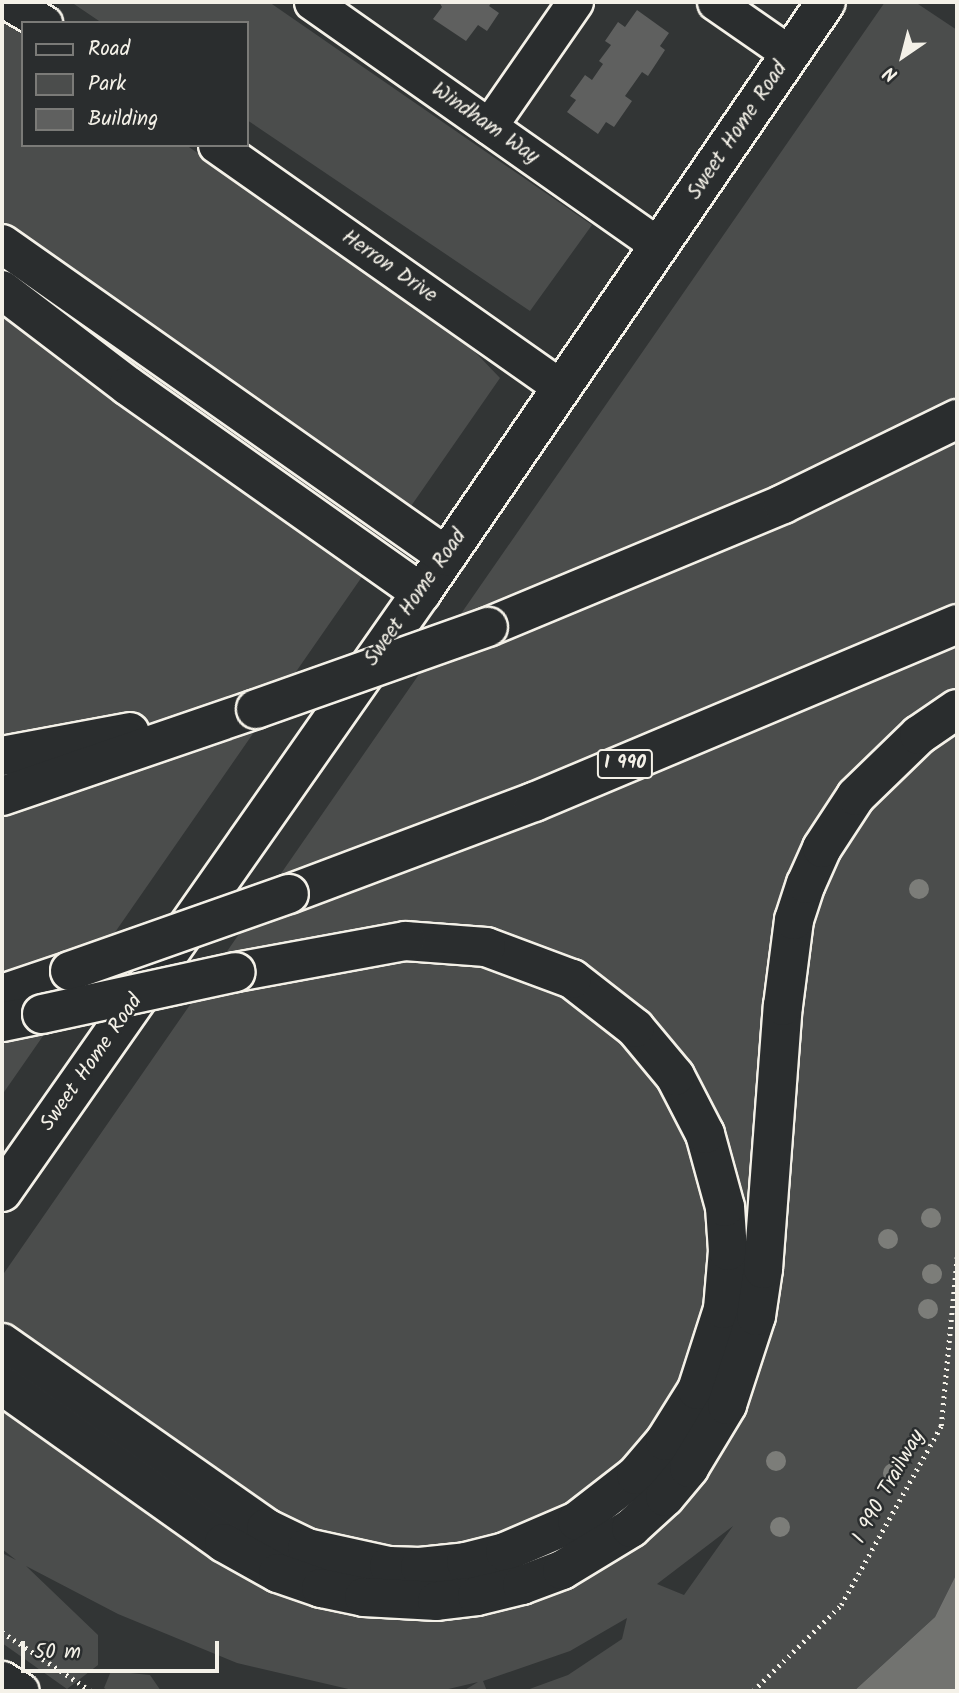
<!DOCTYPE html>
<html>
<head>
<meta charset="utf-8">
<style>
	body { margin:0 }
	#map { position:relative; width:959px; height:1693px; overflow:hidden; background:#323535; font-family:Kalam,sans-serif }
	div>[style] { position:absolute }
	[style*='--x'] { left:calc(var(--x)*1px); top:calc(var(--y)*1px); width:calc(var(--w)*1px); rotate:calc(var(--a)*1deg) }
	.green>* { inset:0; background:#4b4d4c }
	.water>* { inset:0; background:#727370 }
	.building>* { inset:0; background:#5f605f }
	.path>* { height:4.5px; margin-top:-2.25px; transform-origin:0; background:repeating-linear-gradient(90deg,#f4f1e8 0 2px,transparent 0 7px) }
	.roads { filter:drop-shadow(2px 0 #f4f1e8) drop-shadow(-2px 0 #f4f1e8) drop-shadow(0 2px #f4f1e8) drop-shadow(0 -2px #f4f1e8) }
	.minor>* { height:35px; margin:-17.5px; padding:0 17.5px; transform-origin:17.5px; border-radius:17.5px; background:#2a2d2e }
	.major>* { height:38px; margin:-19px; padding:0 19px; transform-origin:19px; border-radius:19px; background:#2a2d2e }
	.highway>* { height:38px; margin:-19px; padding:0 19px; transform-origin:19px; border-radius:19px; background:#2a2d2e }
	.bridges { filter:drop-shadow(2px 0 #f4f1e8) drop-shadow(-2px 0 #f4f1e8) drop-shadow(0 2px #f4f1e8) drop-shadow(0 -2px #f4f1e8) }
	.highway-bridge>* { height:38px; margin:-19px; padding:0 19px; transform-origin:19px; border-radius:19px; background:#2a2d2e }
	.trees>* { width:20px; height:20px; margin:-10px; border-radius:50%; background:#7c7d79 }
	span { translate:-50% -50%; white-space:nowrap; text-align:center; line-height:1.15; -webkit-text-stroke:5px #2a2d2e; paint-order:stroke }
	.shield-label span { padding:2px 5px; background:#2a2d2e; border:2px solid; border-radius:5px; -webkit-text-stroke-width:0 }
	.shield-label { font-size:19px; color:#f4f1e8; font-weight:700 }
	.street-label { font-size:21px; color:#f4f1e8 }
	.frame { position:absolute; inset:0; border:4px solid #f4f1e8; pointer-events:none }
	.legend { position:absolute; left:21px; top:21px; width:228px; height:126px; box-sizing:border-box; background:#2a2d2e; border:2px solid #7b7b78; margin:0; padding:9px 12px; list-style:none; font-size:21px; color:#f4f1e8 }
	.legend li { display:flex; align-items:center; gap:14px; height:35px }
	.legend b { width:35px; border:2px solid #7b7b78 }
	.north { position:absolute; left:868px; top:21px; width:70px; height:70px; -webkit-text-stroke:5px #2a2d2e; paint-order:stroke; rotate:215deg; font-size:19px; font-weight:700; line-height:28px; text-align:center; color:#f4f1e8 }
	.north::after { content:''; display:block; margin:auto; width:24px; height:32px; background:#f4f1e8; clip-path:polygon(50% 0,100% 100%,50% 72%,0 100%) }
	.scale { position:absolute; left:21px; top:1641px; width:198px; height:32px; box-sizing:border-box; border:4px solid #f4f1e8; border-top:0; padding-left:9px; font-size:21px; line-height:24px; white-space:nowrap; color:#f4f1e8; -webkit-text-stroke:5px #2a2d2e; paint-order:stroke }
</style>
</head>
<body>
<div id="map">
	<div class="green">
		<i style="clip-path:polygon(71px 2px,269px 2px,592px 225px,530px 311px,247px 120px,247px 23px,102px 23px)"></i>
		<i style="clip-path:polygon(evenodd,885px 2px,915px 2px,957px 30px,957px 1573px,935px 1617px,854px 1691px,524px 1691px,568px 1675px,622px 1639px,627px 1618px,570px 1651px,483px 1681px,487px 1691px,463px 1691px,478px 1682px,440px 1691px,357px 1691px,237px 1663px,118px 1614px,26px 1566px,98px 1635px,98px 1665px,67px 1689px,2px 1643px,2px 1553px,16px 1560px,2px 1549px,2px 1276px,885px 2px,733px 1526px,684px 1595px,657px 1584px,733px 1526px)"></i>
		<i style="clip-path:polygon(2px 20px,23px 33px,23px 145px,186px 145px,453px 329px,500px 378px,2px 1095px)"></i>
		<i style="clip-path:polygon(111px 1671px,150px 1675px,161px 1691px,109px 1691px,104px 1688px)"></i>
	</div>
	<div class="water">
		<i style="clip-path:polygon(957px 1573px,957px 1691px,854px 1691px,935px 1617px)"></i>
	</div>
	<div class="building">
		<i style="clip-path:polygon(439px 2px,492px 2px,489px 6px,499px 13px,487px 31px,478px 25px,466px 41px,433px 19px,442px 7px)"></i>
		<i style="clip-path:polygon(637px 10px,669px 33px,660px 46px,665px 50px,648px 76px,642px 72px,625px 96px,632px 101px,614px 127px,606px 122px,598px 134px,567px 112px,576px 100px,570px 96px,585px 75px,592px 80px,603px 64px,599px 61px,611px 45px,605px 41px,618px 22px,625px 27px)"></i>
	</div>
	<div class="path">
		<i style="--x:2;--y:1632;--w:107;--a:33.5"></i>
		<i style="--x:753;--y:1691;--w:123;--a:-44.3"></i>
		<i style="--x:841;--y:1605;--w:205;--a:-60.8"></i>
		<i style="--x:941;--y:1426;--w:171;--a:-84.6"></i>
	</div>
	<div class="roads">
		<div class="minor">
			<i style="--x:8;--y:2;--w:42;--a:30.3"></i>
			<i style="--x:312;--y:2;--w:424;--a:35.1"></i>
			<i style="--x:715;--y:2;--w:91;--a:34.7"></i>
			<i style="--x:489;--y:126;--w:151;--a:-55.3"></i>
			<i style="--x:216;--y:145;--w:423;--a:35.1"></i>
			<i style="--x:2;--y:1679;--w:22;--a:32"></i>
		</div>
		<div class="major">
			<i style="--x:2;--y:1192;--w:731;--a:-55.03"></i>
			<i style="--x:421;--y:593;--w:716;--a:-55.58"></i>
		</div>
		<div class="highway">
			<i style="--x:2;--y:244;--w:543;--a:35.1"></i>
			<i style="--x:2;--y:290;--w:158;--a:37.3"></i>
			<i style="--x:128;--y:386;--w:359;--a:35.2"></i>
			<i style="--x:488;--y:627;--w:320;--a:-22.6"></i>
			<i style="--x:783;--y:504;--w:194;--a:-26"></i>
			<i style="--x:2;--y:756;--w:130;--a:-10.6"></i>
			<i style="--x:2;--y:796;--w:268;--a:-18.9"></i>
			<i style="--x:289;--y:894;--w:262;--a:-20.6"></i>
			<i style="--x:534;--y:802;--w:459;--a:-22.8"></i>
			<i style="--x:2;--y:994;--w:72;--a:-18.7"></i>
			<i style="--x:2;--y:1022;--w:41;--a:-11.3"></i>
			<i style="--x:2;--y:1343;--w:322;--a:35"></i>
			<i style="--x:266;--y:1528;--w:46;--a:26"></i>
			<i style="--x:307;--y:1548;--w:84;--a:12.4"></i>
			<i style="--x:389;--y:1566;--w:31;--a:2"></i>
			<i style="--x:420;--y:1567;--w:46;--a:-6.2"></i>
			<i style="--x:466;--y:1562;--w:40;--a:-14.4"></i>
			<i style="--x:505;--y:1552;--w:78;--a:-23.3"></i>
			<i style="--x:577;--y:1521;--w:75;--a:-37.9"></i>
			<i style="--x:636;--y:1475;--w:45;--a:-49.5"></i>
			<i style="--x:665;--y:1441;--w:60;--a:-57.9"></i>
			<i style="--x:697;--y:1390;--w:85;--a:-72.2"></i>
			<i style="--x:723;--y:1309;--w:58;--a:-85.1"></i>
			<i style="--x:728;--y:1251;--w:44;--a:-93.9"></i>
			<i style="--x:725;--y:1207;--w:76;--a:-105.3"></i>
			<i style="--x:705;--y:1134;--w:65;--a:-117.3"></i>
			<i style="--x:675;--y:1076;--w:62;--a:-129.8"></i>
			<i style="--x:635;--y:1028;--w:80;--a:-142.1"></i>
			<i style="--x:572;--y:979;--w:92;--a:-159.6"></i>
			<i style="--x:486;--y:947;--w:81;--a:-175.8"></i>
			<i style="--x:405;--y:941;--w:172;--a:169.6"></i>
			<i style="--x:2;--y:1385;--w:272;--a:35.4"></i>
			<i style="--x:224;--y:1543;--w:62;--a:29.1"></i>
			<i style="--x:278;--y:1573;--w:46;--a:19.2"></i>
			<i style="--x:321;--y:1588;--w:44;--a:11.8"></i>
			<i style="--x:364;--y:1597;--w:73;--a:3.1"></i>
			<i style="--x:437;--y:1601;--w:40;--a:-7.1"></i>
			<i style="--x:477;--y:1596;--w:46;--a:-13.7"></i>
			<i style="--x:522;--y:1585;--w:43;--a:-20.6"></i>
			<i style="--x:562;--y:1570;--w:81;--a:-31.3"></i>
			<i style="--x:631;--y:1528;--w:46;--a:-42.4"></i>
			<i style="--x:665;--y:1497;--w:38;--a:-50"></i>
			<i style="--x:689;--y:1468;--w:74;--a:-58.9"></i>
			<i style="--x:727;--y:1405;--w:94;--a:-72"></i>
			<i style="--x:756;--y:1316;--w:48;--a:-81.5"></i>
			<i style="--x:763;--y:1269;--w:264;--a:-85.7"></i>
			<i style="--x:783;--y:1006;--w:87;--a:-82.7"></i>
			<i style="--x:794;--y:920;--w:38;--a:-72"></i>
			<i style="--x:806;--y:884;--w:39;--a:-66"></i>
			<i style="--x:822;--y:848;--w:62;--a:-56.8"></i>
			<i style="--x:856;--y:796;--w:88;--a:-44.1"></i>
			<i style="--x:919;--y:735;--w:46;--a:-34.4"></i>
		</div>
	</div>
	<div class="bridges">
		<div class="highway-bridge">
			<i style="--x:256;--y:709;--w:246;--a:-19.5"></i>
			<i style="--x:70;--y:971;--w:232;--a:-19.4"></i>
			<i style="--x:42;--y:1014;--w:198;--a:-12.2"></i>
		</div>
	</div>
	<div class="trees">
		<i style="left:919px;top:889px"></i>
		<i style="left:931px;top:1218px"></i>
		<i style="left:888px;top:1239px"></i>
		<i style="left:932px;top:1274px"></i>
		<i style="left:928px;top:1309px"></i>
		<i style="left:776px;top:1461px"></i>
		<i style="left:893px;top:1473px"></i>
		<i style="left:780px;top:1527px"></i>
	</div>
	<div class="shield-label">
		<span style="left:625px;top:764px">I 990</span>
	</div>
	<div class="street-label">
		<span style="left:485px;top:124px;rotate:35deg">Windham Way</span>
		<span style="left:738px;top:131px;rotate:-56deg">Sweet Home Road</span>
		<span style="left:389px;top:267px;rotate:35deg">Herron Drive</span>
		<span style="left:416px;top:598px;rotate:-55deg">Sweet Home Road</span>
		<span style="left:92px;top:1063px;rotate:-55deg">Sweet Home Road</span>
		<span style="left:889px;top:1487px;rotate:-61deg">I 990 Trailway</span>
	</div>
	<div class="frame"></div>
	<ul class="legend">
	<li><b style="height:9px;background:#2a2d2e"></b>Road</li>
	<li><b style="height:19px;background:#4b4d4c"></b>Park</li>
	<li><b style="height:19px;background:#5f605f"></b>Building</li>
	</ul>
	<div class="north">N</div>
	<div class="scale">50 m</div>
</div>
</body>
</html>
